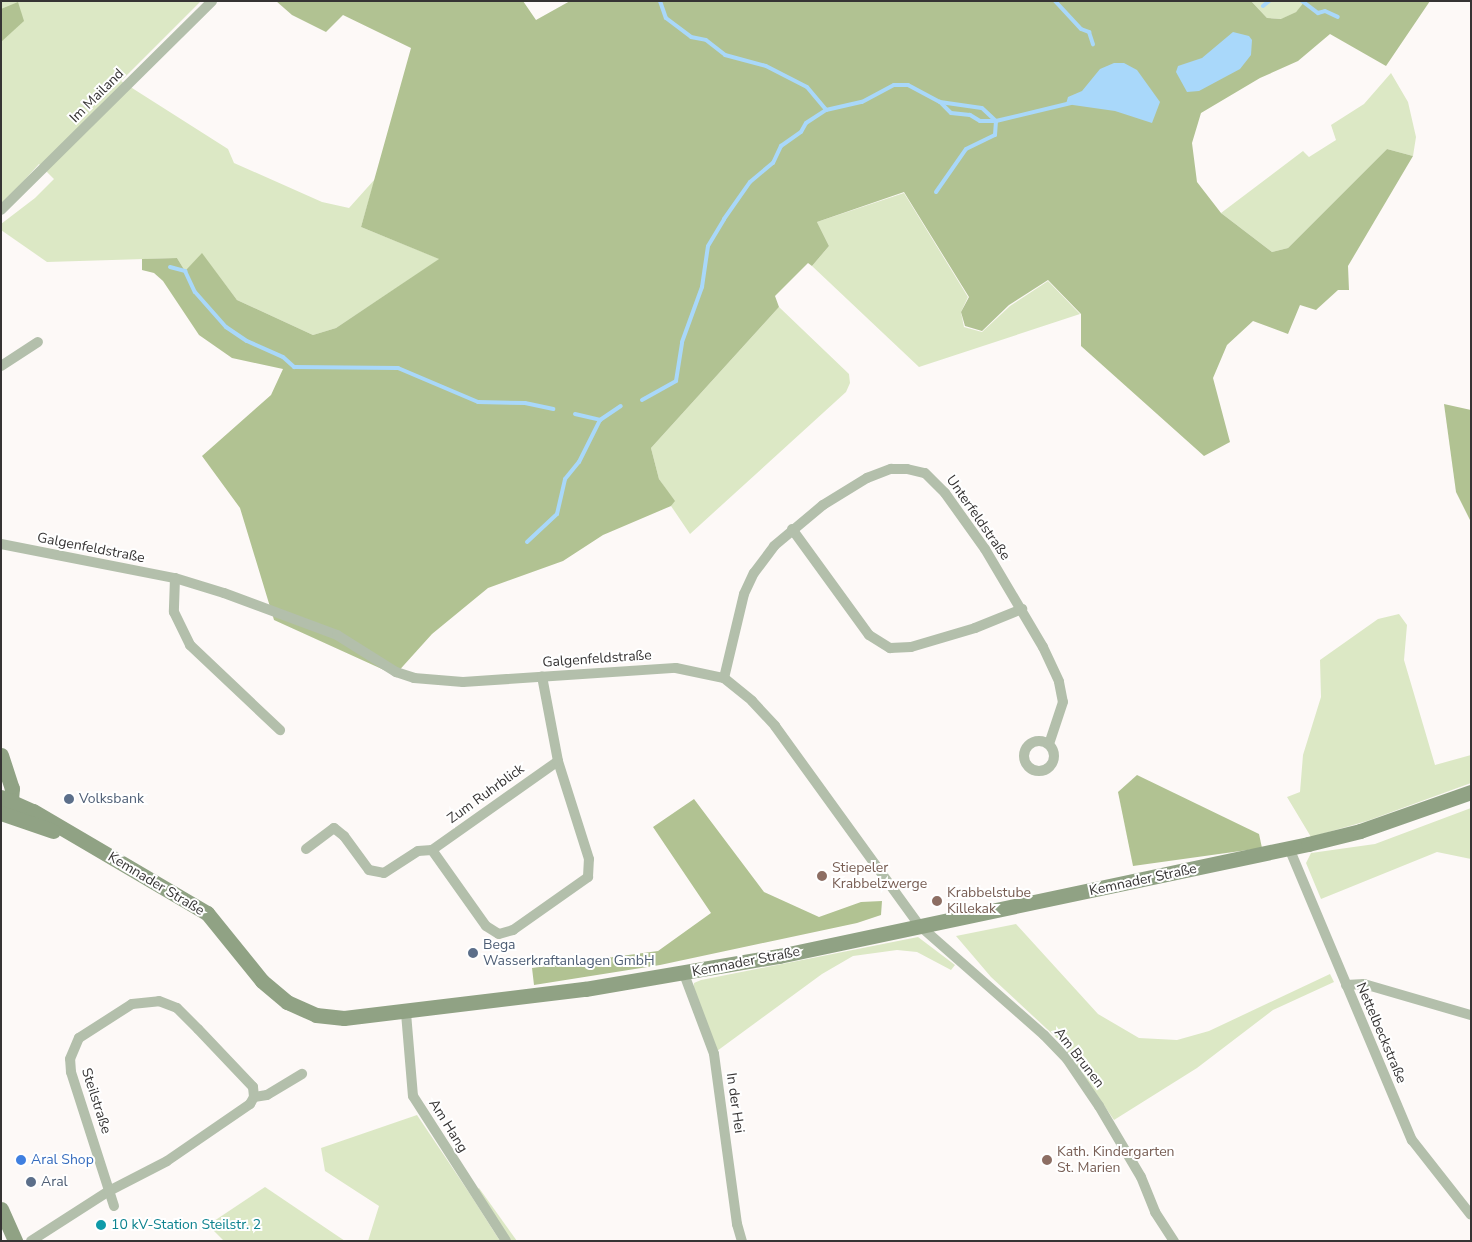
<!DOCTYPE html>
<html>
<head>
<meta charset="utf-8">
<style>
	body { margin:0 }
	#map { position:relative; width:1472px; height:1242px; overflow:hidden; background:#fdf9f7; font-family:"Nunito Sans",sans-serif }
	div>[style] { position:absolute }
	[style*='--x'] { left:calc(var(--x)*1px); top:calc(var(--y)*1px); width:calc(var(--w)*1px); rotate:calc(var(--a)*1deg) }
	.green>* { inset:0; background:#dce8c5 }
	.forest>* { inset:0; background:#b1c292 }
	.water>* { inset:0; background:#a9d8fa }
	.stream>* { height:4px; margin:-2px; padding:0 2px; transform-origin:2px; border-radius:2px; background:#a9d8fa }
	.street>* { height:10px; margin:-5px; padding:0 5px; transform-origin:5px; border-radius:5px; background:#b3bfab }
	.street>.ring { margin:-5px; padding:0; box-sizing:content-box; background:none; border:10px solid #b3bfab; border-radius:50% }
	.secondary>* { height:15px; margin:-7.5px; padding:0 7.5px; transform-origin:7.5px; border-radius:7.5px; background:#90a284 }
	.dots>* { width:14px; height:14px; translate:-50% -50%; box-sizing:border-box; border:2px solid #fff; border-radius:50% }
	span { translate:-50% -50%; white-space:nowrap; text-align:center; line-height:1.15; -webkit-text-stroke:4px #fff; paint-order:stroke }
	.street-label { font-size:14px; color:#363434 }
	.service-label { font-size:14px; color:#4e5e75 }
	.left { translate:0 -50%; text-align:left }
	.education-label { font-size:14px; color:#785e54 }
	.shop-label { font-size:14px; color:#366cbe }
	.culture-label { font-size:14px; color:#0d838f }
	.frame { position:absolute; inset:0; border:2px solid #363434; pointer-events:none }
</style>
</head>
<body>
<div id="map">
	<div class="green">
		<i style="clip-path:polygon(1px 1px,201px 1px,121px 81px,228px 149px,234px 163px,322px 202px,349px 208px,375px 179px,361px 227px,440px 259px,336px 328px,313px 335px,237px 300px,202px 254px,185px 271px,177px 258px,47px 262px,1px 230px,1px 224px,35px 198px,54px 179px,39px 164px,1px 206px)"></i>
		<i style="clip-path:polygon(1251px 1px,1305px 1px,1305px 2px,1296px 12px,1282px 19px,1267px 18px)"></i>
		<i style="clip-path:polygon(1391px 73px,1408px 102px,1416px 137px,1413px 156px,1387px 149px,1288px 248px,1272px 252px,1221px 213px,1303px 151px,1309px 157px,1336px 140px,1331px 125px,1364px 104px)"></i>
		<i style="clip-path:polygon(904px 193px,968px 297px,961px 312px,964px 327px,982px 332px,1010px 306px,1048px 281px,1080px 314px,919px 367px,812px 266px,829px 246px,817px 222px)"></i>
		<i style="clip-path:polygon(779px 307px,849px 374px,850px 383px,846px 392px,690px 534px,671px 506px,674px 501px,659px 479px,651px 448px)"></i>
		<i style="clip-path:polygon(1399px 614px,1407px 625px,1404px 660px,1435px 765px,1471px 755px,1471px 783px,1367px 821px,1311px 837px,1287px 797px,1300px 792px,1303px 755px,1321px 697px,1320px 660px,1378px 619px)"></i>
		<i style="clip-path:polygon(1471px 808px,1471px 859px,1437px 852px,1321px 899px,1306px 863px,1311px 853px,1375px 844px)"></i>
		<i style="clip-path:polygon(1016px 924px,1098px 1014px,1139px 1038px,1177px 1040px,1209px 1031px,1330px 974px,1334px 982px,1273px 1010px,1197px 1068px,1114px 1120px,1061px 1042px,991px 977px,956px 936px)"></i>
		<i style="clip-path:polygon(918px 937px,955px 965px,951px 970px,917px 952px,897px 950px,853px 956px,822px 974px,717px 1051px,693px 990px,694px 983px,701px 980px)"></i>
		<i style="clip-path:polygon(417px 1115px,470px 1194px,500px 1241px,368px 1241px,379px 1206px,325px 1171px,321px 1148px)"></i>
		<i style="clip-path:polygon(265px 1187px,345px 1241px,224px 1241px,208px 1225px)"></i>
		<i style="clip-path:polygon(479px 1188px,517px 1241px,510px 1241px,476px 1191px)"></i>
	</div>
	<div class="forest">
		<i style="clip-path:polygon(276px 1px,523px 1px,536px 20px,570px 1px,1251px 1px,1267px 18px,1281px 19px,1296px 12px,1305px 1px,1430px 1px,1386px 66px,1330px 34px,1298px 61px,1260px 78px,1201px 113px,1192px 143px,1197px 182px,1221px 213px,1272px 252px,1288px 248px,1387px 149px,1413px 156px,1348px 266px,1349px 290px,1338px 290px,1316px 310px,1300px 305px,1288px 334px,1253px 321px,1227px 345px,1213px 378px,1230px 442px,1204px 456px,1081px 346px,1081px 314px,1048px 280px,1009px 305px,982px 331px,965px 326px,961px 312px,969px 297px,904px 192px,817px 222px,829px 246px,812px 266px,808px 263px,775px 296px,779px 307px,651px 448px,659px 479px,675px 501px,671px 506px,603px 535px,563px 561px,488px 588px,432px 634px,395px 675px,274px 620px,240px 508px,202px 456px,271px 395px,283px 369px,232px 358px,199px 335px,163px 281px,154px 273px,142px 270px,142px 259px,177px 258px,185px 271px,202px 253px,237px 300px,313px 335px,336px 328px,439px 259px,361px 227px,411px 48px,343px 15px,326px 32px,292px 15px)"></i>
		<i style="clip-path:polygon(18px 2px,24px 21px,1px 42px,1px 9px)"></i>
		<i style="clip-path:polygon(1444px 404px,1471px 410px,1471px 522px,1456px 492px)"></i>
		<i style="clip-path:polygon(1137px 775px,1259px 834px,1262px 848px,1133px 866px,1118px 792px)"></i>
		<i style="clip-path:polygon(694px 799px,764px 892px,819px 917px,861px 902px,882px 901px,881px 915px,857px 923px,660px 965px,534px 985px,532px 968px,658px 951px,711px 913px,653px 827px)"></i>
	</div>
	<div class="water">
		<i style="clip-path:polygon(1233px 32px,1249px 36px,1252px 40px,1251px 55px,1240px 69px,1199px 91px,1187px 92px,1176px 72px,1178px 66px,1202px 58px)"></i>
		<i style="clip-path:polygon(1114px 63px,1124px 63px,1137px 70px,1160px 102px,1152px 123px,1115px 111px,1066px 104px,1068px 97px,1082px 91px,1100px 69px)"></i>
	</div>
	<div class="stream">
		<i style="--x:660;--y:1;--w:18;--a:71"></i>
		<i style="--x:666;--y:18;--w:31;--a:37"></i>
		<i style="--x:691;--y:37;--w:15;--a:11"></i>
		<i style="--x:706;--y:40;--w:24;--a:38"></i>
		<i style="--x:725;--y:55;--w:42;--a:15"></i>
		<i style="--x:766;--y:66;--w:46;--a:27.1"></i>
		<i style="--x:807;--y:87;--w:30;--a:50"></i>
		<i style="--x:1055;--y:1;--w:38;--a:47"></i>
		<i style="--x:1081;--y:29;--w:9;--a:21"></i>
		<i style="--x:1089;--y:32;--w:13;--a:72"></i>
		<i style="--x:1302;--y:1;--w:20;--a:37"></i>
		<i style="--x:1318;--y:13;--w:7;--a:-16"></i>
		<i style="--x:1325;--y:11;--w:14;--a:25"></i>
		<i style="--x:1263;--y:6;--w:8;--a:-40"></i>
		<i style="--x:936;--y:192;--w:52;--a:-55.1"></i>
		<i style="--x:966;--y:149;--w:32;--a:-26"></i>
		<i style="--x:995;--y:135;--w:14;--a:-86"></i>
		<i style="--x:996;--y:121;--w:16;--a:180"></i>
		<i style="--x:980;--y:121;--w:12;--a:-149"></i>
		<i style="--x:970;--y:115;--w:19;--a:-174"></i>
		<i style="--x:951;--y:113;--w:16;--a:-135"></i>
		<i style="--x:170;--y:267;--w:16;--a:15"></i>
		<i style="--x:185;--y:271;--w:23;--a:65"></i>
		<i style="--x:195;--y:292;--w:47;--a:48.5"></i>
		<i style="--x:226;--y:327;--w:25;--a:34"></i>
		<i style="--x:247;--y:341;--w:39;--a:24"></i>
		<i style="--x:283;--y:357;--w:15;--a:42"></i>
		<i style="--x:294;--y:367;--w:104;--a:0.6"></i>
		<i style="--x:398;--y:368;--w:87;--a:23"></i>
		<i style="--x:478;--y:402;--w:47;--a:1.2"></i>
		<i style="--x:525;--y:403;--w:29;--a:12"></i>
		<i style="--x:642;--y:400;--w:39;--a:-29"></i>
		<i style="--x:676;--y:381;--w:39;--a:-81"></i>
		<i style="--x:682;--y:342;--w:59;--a:-70"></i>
		<i style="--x:702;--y:287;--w:41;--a:-81.7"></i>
		<i style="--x:708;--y:246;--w:31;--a:-59"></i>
		<i style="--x:724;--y:219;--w:45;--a:-54.9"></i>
		<i style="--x:750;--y:182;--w:30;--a:-40"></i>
		<i style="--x:773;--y:163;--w:19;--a:-65"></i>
		<i style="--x:781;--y:146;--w:24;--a:-35"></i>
		<i style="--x:801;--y:132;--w:10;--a:-61"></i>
		<i style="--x:806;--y:123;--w:24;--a:-33"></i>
		<i style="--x:826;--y:110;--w:37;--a:-13"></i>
		<i style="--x:862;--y:102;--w:36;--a:-28"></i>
		<i style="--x:894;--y:85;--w:14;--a:0"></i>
		<i style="--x:908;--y:85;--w:36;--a:28"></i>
		<i style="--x:940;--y:102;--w:42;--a:8.1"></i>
		<i style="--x:982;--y:108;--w:19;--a:43"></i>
		<i style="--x:996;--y:121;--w:77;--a:-13.5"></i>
		<i style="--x:575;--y:414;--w:26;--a:13"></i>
		<i style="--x:600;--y:420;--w:25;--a:-34"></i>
		<i style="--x:527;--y:542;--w:41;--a:-43"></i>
		<i style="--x:557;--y:514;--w:36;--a:-77"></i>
		<i style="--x:565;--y:479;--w:22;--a:-51"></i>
		<i style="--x:579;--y:462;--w:47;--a:-63.4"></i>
	</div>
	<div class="street">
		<i style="--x:1;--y:210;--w:297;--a:-44.7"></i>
		<i style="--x:1;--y:366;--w:44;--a:-33"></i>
		<i style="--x:792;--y:529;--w:131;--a:54"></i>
		<i style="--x:869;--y:635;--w:25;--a:32"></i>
		<i style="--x:890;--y:648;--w:21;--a:-3"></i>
		<i style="--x:911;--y:647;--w:67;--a:-16.5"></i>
		<i style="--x:975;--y:628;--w:51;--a:-22"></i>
		<i style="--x:1;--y:544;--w:177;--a:11.1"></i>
		<i style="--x:175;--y:578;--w:51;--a:17"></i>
		<i style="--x:224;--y:593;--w:121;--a:20.4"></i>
		<i style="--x:337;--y:635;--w:70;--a:32.1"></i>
		<i style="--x:396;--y:672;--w:19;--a:18"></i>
		<i style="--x:414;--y:678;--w:49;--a:4.7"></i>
		<i style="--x:463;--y:682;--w:213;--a:-3.8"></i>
		<i style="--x:676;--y:668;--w:49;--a:11.8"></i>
		<i style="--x:724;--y:678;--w:36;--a:39"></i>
		<i style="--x:752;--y:701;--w:34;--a:47"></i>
		<i style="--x:775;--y:726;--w:247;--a:54.1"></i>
		<i style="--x:920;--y:926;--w:165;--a:41.3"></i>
		<i style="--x:1044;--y:1035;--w:33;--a:46"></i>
		<i style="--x:1067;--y:1059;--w:57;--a:55.8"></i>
		<i style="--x:1099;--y:1106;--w:82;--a:59.4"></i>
		<i style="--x:1141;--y:1177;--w:38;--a:68"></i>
		<i style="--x:1155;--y:1212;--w:35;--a:57"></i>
		<i style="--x:175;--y:578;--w:34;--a:92"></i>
		<i style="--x:174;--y:612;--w:37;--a:64"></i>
		<i style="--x:190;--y:645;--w:124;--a:43.4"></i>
		<i style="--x:724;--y:678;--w:86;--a:-76.6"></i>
		<i style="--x:744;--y:594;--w:23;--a:-65"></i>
		<i style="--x:754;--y:573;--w:34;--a:-53"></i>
		<i style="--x:774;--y:546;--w:64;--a:-39.9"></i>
		<i style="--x:823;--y:505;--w:52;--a:-31.5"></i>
		<i style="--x:867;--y:478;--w:26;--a:-21"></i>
		<i style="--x:891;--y:469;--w:16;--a:0"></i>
		<i style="--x:907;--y:469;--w:18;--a:13"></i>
		<i style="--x:925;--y:473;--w:28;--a:45"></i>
		<i style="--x:945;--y:493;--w:69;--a:54.5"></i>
		<i style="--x:985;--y:549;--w:114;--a:59.4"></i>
		<i style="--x:1043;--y:647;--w:38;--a:65"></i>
		<i style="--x:1059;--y:682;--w:20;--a:79"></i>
		<i style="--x:1063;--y:702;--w:44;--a:108.4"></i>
		<i class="ring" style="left:1024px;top:741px;width:20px;height:20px"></i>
		<i style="--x:1289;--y:848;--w:317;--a:67.2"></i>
		<i style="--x:1412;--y:1140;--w:95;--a:51.8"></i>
		<i style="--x:306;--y:849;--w:35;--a:-37"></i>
		<i style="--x:334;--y:828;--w:13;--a:39"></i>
		<i style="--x:344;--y:836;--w:42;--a:53.7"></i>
		<i style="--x:369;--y:870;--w:15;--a:11"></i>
		<i style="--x:384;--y:873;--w:40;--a:-32.9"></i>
		<i style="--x:418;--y:851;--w:14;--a:-4"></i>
		<i style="--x:432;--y:850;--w:154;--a:-35.2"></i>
		<i style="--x:432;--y:850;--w:93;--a:54.6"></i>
		<i style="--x:486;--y:926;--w:15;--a:32"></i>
		<i style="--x:499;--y:934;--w:15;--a:-16"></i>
		<i style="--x:513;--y:930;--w:92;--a:-35.2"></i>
		<i style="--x:588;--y:877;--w:18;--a:-87"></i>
		<i style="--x:589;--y:859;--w:103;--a:-107.6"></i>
		<i style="--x:558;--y:761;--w:86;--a:-100.7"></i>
		<i style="--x:684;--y:974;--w:85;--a:69.4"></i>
		<i style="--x:714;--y:1054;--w:172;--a:82.3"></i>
		<i style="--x:737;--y:1224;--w:18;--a:74"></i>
		<i style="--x:1346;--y:985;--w:18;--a:-3"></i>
		<i style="--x:1364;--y:984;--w:111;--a:16.2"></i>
		<i style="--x:406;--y:1013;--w:83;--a:85.2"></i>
		<i style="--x:413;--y:1096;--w:172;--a:57.3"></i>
		<i style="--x:114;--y:1206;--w:141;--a:-107.8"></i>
		<i style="--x:71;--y:1072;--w:13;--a:-94"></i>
		<i style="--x:70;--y:1059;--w:23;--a:-67"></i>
		<i style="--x:79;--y:1038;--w:63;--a:-32.7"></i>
		<i style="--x:132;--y:1004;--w:27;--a:-6"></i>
		<i style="--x:159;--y:1001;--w:19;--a:21"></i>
		<i style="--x:177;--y:1008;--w:30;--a:45"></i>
		<i style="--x:198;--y:1029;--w:80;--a:46.5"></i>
		<i style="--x:253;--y:1087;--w:10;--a:84"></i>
		<i style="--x:31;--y:1241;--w:93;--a:-32.7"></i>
		<i style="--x:109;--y:1191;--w:65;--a:-27.3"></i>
		<i style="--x:167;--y:1161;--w:101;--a:-34.5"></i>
		<i style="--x:250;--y:1104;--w:8;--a:-60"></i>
		<i style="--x:254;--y:1097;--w:13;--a:-9"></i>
		<i style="--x:267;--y:1095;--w:41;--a:-31"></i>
	</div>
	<div class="secondary">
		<i style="--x:1;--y:755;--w:35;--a:72"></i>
		<i style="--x:12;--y:788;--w:12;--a:95"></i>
		<i style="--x:11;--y:800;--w:9;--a:139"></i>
		<i style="--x:1;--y:797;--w:35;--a:24"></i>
		<i style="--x:33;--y:811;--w:202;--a:30.4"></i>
		<i style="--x:207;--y:913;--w:87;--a:51"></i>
		<i style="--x:262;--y:981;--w:33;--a:40"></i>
		<i style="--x:287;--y:1002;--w:32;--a:24"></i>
		<i style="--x:316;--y:1015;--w:28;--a:6"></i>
		<i style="--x:344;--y:1018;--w:243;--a:-6.9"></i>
		<i style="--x:585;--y:989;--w:197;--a:-9.7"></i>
		<i style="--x:779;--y:956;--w:541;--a:-11.95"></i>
		<i style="--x:1308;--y:844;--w:54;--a:-14"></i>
		<i style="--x:1360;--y:831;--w:118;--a:-19.4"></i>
		<i style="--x:1;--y:813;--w:55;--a:19.1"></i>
		<i style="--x:1;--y:1209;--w:35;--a:66"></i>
	</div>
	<div class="dots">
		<i style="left:69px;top:799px;background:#5c6f8a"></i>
		<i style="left:822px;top:876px;background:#8d6e63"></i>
		<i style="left:937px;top:901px;background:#8d6e63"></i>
		<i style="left:473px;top:953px;background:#5c6f8a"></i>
		<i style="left:21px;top:1160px;background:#3f7fe0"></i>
		<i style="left:1047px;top:1160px;background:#8d6e63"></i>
		<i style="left:31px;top:1182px;background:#5c6f8a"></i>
		<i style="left:101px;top:1225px;background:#0f9aa8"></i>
	</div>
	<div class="street-label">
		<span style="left:97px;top:96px;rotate:-45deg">Im Mailand</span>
		<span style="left:978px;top:518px;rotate:55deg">Unterfeldstraße</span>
		<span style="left:91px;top:548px;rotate:11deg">Galgenfeldstraße</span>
		<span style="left:597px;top:659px;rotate:-4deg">Galgenfeldstraße</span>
		<span style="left:486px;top:794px;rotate:-36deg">Zum Ruhrblick</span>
		<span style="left:1143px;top:880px;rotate:-12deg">Kemnader Straße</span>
		<span style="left:156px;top:884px;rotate:31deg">Kemnader Straße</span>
		<span style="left:746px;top:962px;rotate:-11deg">Kemnader Straße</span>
		<span style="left:1381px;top:1033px;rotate:67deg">Nettelbeckstraße</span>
		<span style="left:1079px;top:1058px;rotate:52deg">Am Brunen</span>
		<span style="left:96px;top:1101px;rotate:72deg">Steilstraße</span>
		<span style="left:735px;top:1103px;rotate:82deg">In der Hei</span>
		<span style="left:448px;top:1126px;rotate:58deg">Am Hang</span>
	</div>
	<div class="service-label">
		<span class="left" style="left:79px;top:799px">Volksbank</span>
		<span class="left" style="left:483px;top:953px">Bega<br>Wasserkraftanlagen GmbH</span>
		<span class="left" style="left:41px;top:1182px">Aral</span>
	</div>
	<div class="education-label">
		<span class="left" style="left:832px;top:876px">Stiepeler<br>Krabbelzwerge</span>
		<span class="left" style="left:947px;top:901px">Krabbelstube<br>Killekak</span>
		<span class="left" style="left:1057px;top:1160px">Kath. Kindergarten<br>St. Marien</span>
	</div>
	<div class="shop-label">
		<span class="left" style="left:31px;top:1160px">Aral Shop</span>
	</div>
	<div class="culture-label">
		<span class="left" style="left:111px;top:1225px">10 kV-Station Steilstr. 2</span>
	</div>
	<div class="frame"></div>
</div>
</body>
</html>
